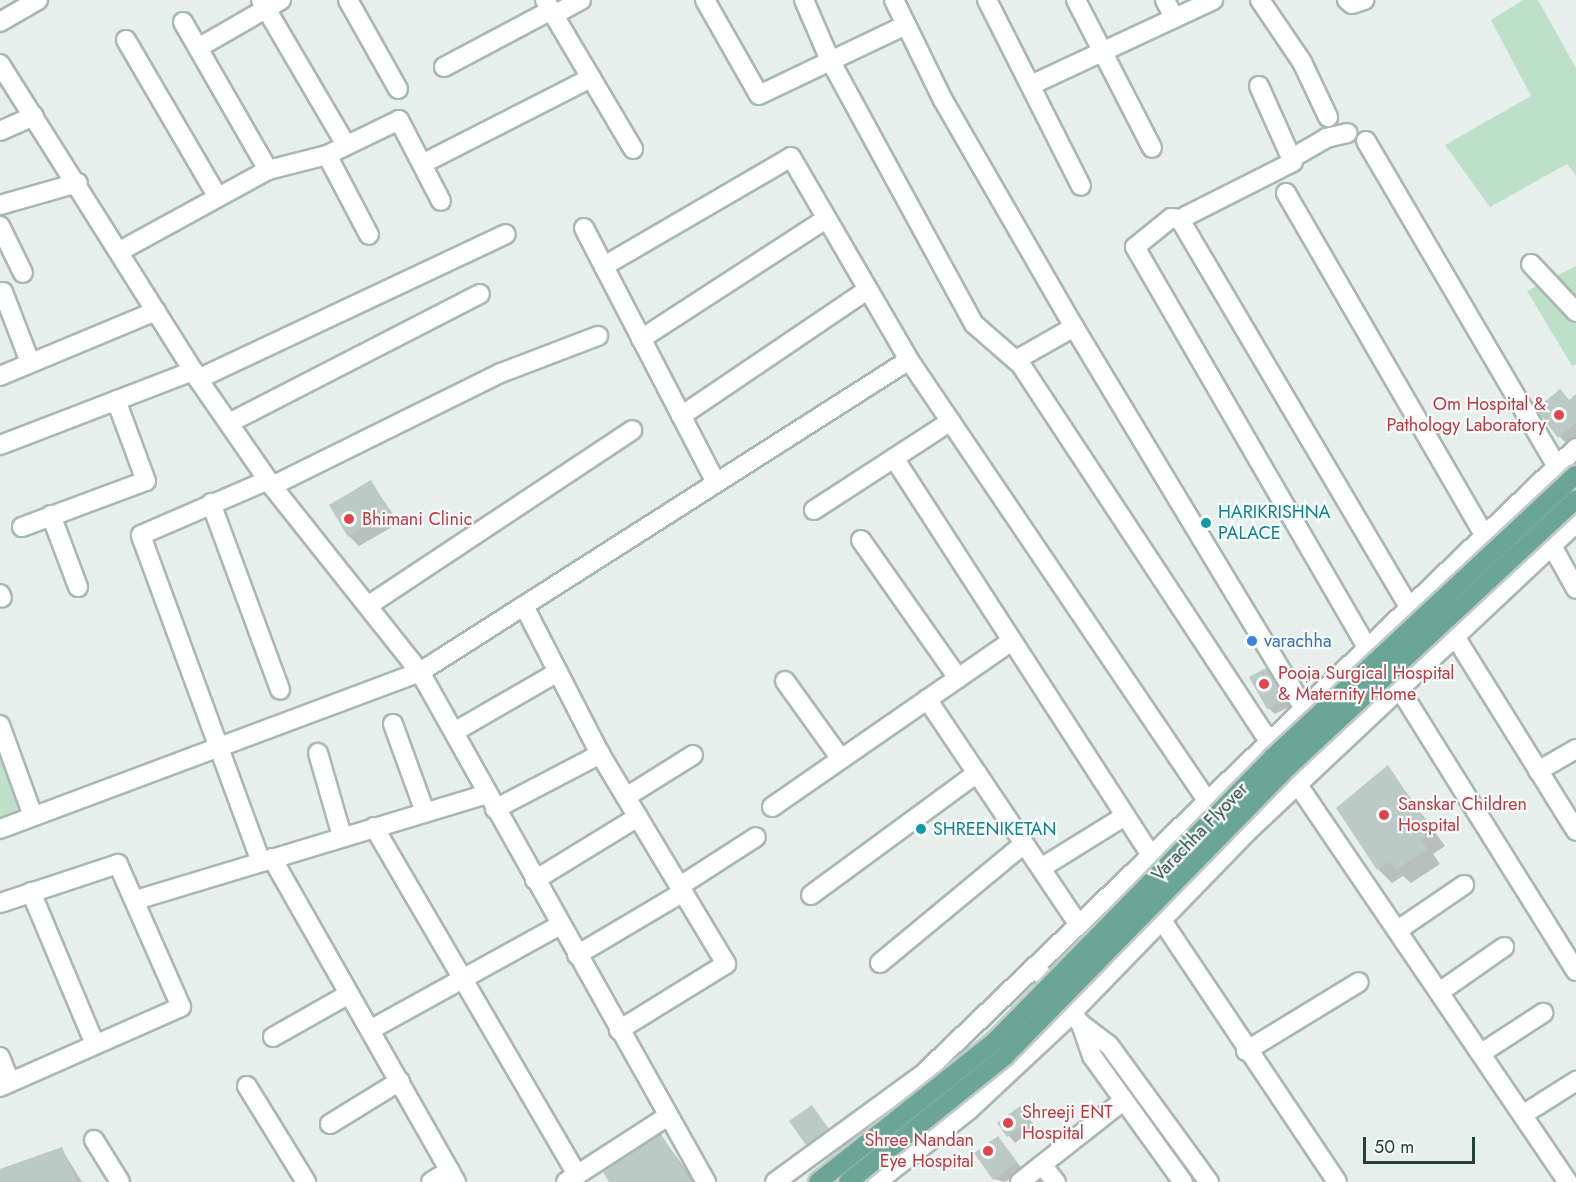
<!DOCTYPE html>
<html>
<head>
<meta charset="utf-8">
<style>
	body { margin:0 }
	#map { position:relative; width:1576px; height:1182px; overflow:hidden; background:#e6efeb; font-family:Jost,sans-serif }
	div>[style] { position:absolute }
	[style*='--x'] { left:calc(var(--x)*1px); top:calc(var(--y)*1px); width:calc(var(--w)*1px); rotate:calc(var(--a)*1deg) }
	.green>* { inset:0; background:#bfe0c8 }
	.shadow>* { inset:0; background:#0003 }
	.building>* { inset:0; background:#bbcac4 }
	.roads { filter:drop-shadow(2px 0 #a8b8b2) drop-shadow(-2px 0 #a8b8b2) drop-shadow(0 2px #a8b8b2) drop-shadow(0 -2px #a8b8b2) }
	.minor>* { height:18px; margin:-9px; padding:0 9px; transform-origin:9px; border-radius:9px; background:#fff }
	.bridges { filter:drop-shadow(2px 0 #c2cac8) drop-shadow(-2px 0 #c2cac8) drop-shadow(0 2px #c2cac8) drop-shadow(0 -2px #c2cac8) }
	.major-bridge>* { height:18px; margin:-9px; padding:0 9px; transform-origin:9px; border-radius:9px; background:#6aa596 }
	.dots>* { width:16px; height:16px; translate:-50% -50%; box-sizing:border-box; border:3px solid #f7fbf9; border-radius:50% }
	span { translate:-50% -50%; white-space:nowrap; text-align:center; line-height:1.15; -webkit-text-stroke:4.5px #f7fbf9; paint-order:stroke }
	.health-label { font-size:18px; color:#be3a42 }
	.right { translate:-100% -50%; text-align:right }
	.left { translate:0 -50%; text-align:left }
	.culture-label { font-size:18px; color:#0d838f }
	.shop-label { font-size:18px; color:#366cbe }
	.street-label { font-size:18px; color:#24423a }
	.scale { position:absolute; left:1363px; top:1137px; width:112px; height:27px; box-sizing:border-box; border:3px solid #24423a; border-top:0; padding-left:8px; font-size:18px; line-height:21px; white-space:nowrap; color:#24423a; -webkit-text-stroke:4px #f7fbf9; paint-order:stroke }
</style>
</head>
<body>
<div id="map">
	<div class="green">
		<i style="clip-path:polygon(1523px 0,1538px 0,1576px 68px,1576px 176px,1567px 164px,1490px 207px,1445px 145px,1531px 96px,1491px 20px)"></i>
		<i style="clip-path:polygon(1576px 266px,1576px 364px,1572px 366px,1527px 291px)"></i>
		<i style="clip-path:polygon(0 753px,22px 812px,0 820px)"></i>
	</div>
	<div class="shadow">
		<i style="clip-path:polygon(1560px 391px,1570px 401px,1576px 396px,1576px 441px,1570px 447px,1560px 437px)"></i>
		<i style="clip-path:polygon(371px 482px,399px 523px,359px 546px,349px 536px)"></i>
		<i style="clip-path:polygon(1266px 669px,1291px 706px,1275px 714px,1268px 708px)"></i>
		<i style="clip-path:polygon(1388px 767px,1445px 846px,1433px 854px,1440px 864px,1411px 883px,1403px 876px,1392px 883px,1378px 869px,1338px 808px)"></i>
		<i style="clip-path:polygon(812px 1107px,834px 1136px,814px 1151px,791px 1122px)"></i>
		<i style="clip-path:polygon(1026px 1115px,1036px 1127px,1015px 1143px,999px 1124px)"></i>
		<i style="clip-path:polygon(661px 1136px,695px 1182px,611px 1182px)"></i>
		<i style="clip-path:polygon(998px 1138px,1023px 1170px,1005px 1182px,994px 1179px)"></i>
		<i style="clip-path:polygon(61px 1148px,82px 1182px,0 1182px,0 1170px)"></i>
	</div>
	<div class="building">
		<i style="clip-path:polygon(1560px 389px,1569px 400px,1576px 394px,1576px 423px,1558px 438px,1536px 409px)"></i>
		<i style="clip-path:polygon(371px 480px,390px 512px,348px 537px,329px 505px)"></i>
		<i style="clip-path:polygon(1266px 668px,1285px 699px,1267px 709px,1249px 677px)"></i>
		<i style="clip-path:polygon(1388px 765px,1432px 832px,1421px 840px,1427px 849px,1396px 870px,1390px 862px,1377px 870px,1336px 808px)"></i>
		<i style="clip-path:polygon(812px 1105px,829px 1129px,806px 1145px,789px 1121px)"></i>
		<i style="clip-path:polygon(1020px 1106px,1030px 1120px,1007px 1137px,997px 1123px)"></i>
		<i style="clip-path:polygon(661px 1134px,691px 1182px,609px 1182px,603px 1172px)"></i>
		<i style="clip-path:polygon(998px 1136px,1017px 1162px,993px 1180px,974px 1153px)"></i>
		<i style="clip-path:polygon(62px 1147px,77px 1182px,0 1182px,0 1169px)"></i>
	</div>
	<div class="roads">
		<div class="minor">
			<i style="--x:261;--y:0;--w:168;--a:59.6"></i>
			<i style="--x:348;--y:0;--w:102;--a:60.7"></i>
			<i style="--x:545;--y:0;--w:173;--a:59.4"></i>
			<i style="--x:705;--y:0;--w:109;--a:60.4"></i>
			<i style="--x:759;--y:95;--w:163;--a:-25.5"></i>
			<i style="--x:804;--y:0;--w:65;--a:66.6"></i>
			<i style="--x:830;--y:60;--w:301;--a:61.4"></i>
			<i style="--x:974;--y:324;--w:62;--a:41.1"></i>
			<i style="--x:1021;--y:365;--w:453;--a:56.6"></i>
			<i style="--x:894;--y:0;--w:111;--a:63.9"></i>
			<i style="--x:943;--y:100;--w:262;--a:60"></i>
			<i style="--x:1074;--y:327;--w:447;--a:58.9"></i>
			<i style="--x:987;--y:0;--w:208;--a:63.2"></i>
			<i style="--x:1076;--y:0;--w:166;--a:62.8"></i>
			<i style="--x:1165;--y:0;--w:20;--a:63"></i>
			<i style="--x:1260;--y:0;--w:75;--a:55.9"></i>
			<i style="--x:1302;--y:62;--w:61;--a:64.7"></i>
			<i style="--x:1347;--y:0;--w:6;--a:39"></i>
			<i style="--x:1352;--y:4;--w:13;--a:-18"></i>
			<i style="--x:554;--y:15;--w:31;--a:-29"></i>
			<i style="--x:0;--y:22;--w:44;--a:-30.1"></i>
			<i style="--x:183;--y:22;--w:171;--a:60.1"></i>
			<i style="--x:126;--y:40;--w:181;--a:59.7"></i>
			<i style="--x:198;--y:48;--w:96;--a:-30"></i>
			<i style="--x:0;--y:64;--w:372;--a:57.8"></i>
			<i style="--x:198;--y:379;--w:130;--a:55.3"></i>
			<i style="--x:272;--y:486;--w:238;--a:51.5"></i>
			<i style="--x:420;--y:672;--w:585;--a:60.72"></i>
			<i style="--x:444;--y:67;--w:121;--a:-28"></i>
			<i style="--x:1031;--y:85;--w:201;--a:-25"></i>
			<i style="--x:1259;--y:86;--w:83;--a:65.9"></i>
			<i style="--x:1293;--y:162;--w:120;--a:153.2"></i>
			<i style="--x:1186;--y:216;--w:8;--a:120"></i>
			<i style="--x:1182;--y:223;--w:447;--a:59.4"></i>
			<i style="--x:0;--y:131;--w:37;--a:-24"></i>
			<i style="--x:1366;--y:141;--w:377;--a:59.6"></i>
			<i style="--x:327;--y:155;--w:90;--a:62.3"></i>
			<i style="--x:1292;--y:158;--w:39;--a:-30"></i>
			<i style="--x:1326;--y:138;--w:22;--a:-13"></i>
			<i style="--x:422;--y:164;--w:190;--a:-27"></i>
			<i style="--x:1286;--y:193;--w:397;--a:59.9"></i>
			<i style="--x:0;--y:205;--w:81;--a:-15.8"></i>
			<i style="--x:1182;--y:219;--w:11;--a:-175"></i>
			<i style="--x:1171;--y:218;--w:46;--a:141.1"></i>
			<i style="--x:1135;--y:247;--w:475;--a:59.9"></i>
			<i style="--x:0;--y:226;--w:52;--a:63.9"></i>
			<i style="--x:584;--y:228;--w:287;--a:62.6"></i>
			<i style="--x:120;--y:251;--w:169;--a:-28.7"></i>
			<i style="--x:268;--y:170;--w:61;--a:-14.3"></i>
			<i style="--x:327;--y:155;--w:80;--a:-25.9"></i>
			<i style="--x:399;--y:120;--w:91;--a:62.6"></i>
			<i style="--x:1531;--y:264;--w:66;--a:46.8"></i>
			<i style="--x:604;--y:266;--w:216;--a:-30.2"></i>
			<i style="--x:791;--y:157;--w:235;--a:59.8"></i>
			<i style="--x:909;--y:360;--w:534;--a:55.92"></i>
			<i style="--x:3;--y:292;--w:75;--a:68.9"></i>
			<i style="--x:641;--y:339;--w:221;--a:-33"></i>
			<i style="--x:1016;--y:360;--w:67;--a:-29.6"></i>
			<i style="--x:0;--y:376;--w:169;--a:-22.6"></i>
			<i style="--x:198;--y:379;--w:340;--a:-25.2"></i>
			<i style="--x:681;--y:416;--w:225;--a:-34.1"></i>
			<i style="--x:229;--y:423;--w:282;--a:-27.2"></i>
			<i style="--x:0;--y:445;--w:207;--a:-21"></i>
			<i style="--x:894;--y:458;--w:474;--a:57.1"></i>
			<i style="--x:272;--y:486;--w:255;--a:-26.3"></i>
			<i style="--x:501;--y:373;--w:104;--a:-20.9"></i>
			<i style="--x:211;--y:503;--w:199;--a:69.7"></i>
			<i style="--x:814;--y:510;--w:163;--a:-33"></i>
			<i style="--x:51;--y:515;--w:77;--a:69.4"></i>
			<i style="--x:22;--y:527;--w:132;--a:-20.4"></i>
			<i style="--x:146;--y:481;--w:86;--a:-110.3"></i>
			<i style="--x:861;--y:540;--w:169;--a:54.9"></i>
			<i style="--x:1552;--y:546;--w:49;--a:60.8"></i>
			<i style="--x:0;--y:594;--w:4;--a:63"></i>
			<i style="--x:369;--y:605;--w:316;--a:-33.6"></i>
			<i style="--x:524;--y:606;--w:166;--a:62.8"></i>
			<i style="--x:600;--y:754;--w:245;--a:59"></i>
			<i style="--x:726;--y:964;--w:126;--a:148.3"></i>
			<i style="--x:1456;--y:638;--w:227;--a:58.1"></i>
			<i style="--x:1394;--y:680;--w:343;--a:58"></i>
			<i style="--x:785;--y:681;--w:96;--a:54.3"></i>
			<i style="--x:927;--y:699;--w:272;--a:56.1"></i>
			<i style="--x:393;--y:724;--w:94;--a:70"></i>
			<i style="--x:0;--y:725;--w:97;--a:70.1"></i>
			<i style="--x:454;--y:732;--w:120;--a:-30"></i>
			<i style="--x:318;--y:753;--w:86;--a:73.9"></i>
			<i style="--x:1538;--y:771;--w:44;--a:-30.1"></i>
			<i style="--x:1298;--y:785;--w:480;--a:55.8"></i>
			<i style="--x:626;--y:797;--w:79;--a:-32.1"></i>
			<i style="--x:772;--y:807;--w:292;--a:-34.7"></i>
			<i style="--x:495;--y:809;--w:119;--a:-27.6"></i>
			<i style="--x:374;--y:827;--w:403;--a:59.7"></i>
			<i style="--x:0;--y:829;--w:448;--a:-20.5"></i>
			<i style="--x:420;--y:672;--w:580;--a:-32.54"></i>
			<i style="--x:272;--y:858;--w:373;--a:60.4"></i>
			<i style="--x:261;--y:862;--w:348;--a:-110.2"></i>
			<i style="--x:141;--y:535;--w:138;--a:-23.4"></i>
			<i style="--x:1041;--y:868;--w:99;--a:-31.8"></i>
			<i style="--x:535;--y:880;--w:121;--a:-31.5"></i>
			<i style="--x:680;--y:886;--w:90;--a:-32.8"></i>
			<i style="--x:31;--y:892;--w:165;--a:67.2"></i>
			<i style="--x:811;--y:895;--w:206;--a:-36.3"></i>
			<i style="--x:136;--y:900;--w:367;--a:-16.8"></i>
			<i style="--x:0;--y:903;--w:124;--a:-18.3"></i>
			<i style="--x:118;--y:864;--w:156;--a:66.2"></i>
			<i style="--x:181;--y:1007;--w:198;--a:156.2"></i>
			<i style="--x:1161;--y:919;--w:316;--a:56.2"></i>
			<i style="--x:1398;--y:930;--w:80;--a:-34.3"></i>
			<i style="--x:577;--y:955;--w:123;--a:-30.7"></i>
			<i style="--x:880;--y:963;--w:187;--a:-39.6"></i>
			<i style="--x:1035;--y:966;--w:74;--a:51.6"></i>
			<i style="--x:1081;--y:1024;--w:35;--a:37"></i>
			<i style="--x:1109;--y:1045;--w:170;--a:53.9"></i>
			<i style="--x:1441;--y:991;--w:77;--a:-34.9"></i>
			<i style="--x:1081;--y:1024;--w:34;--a:71"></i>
			<i style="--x:1092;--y:1056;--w:155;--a:54.2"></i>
			<i style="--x:370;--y:1030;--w:217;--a:-28.9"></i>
			<i style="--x:273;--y:1037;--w:87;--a:-29.5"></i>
			<i style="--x:1246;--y:1051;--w:132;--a:-31.4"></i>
			<i style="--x:1483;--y:1052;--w:72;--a:-33"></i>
			<i style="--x:0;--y:1057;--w:27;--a:68"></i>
			<i style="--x:247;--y:1086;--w:113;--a:58.4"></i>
			<i style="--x:1524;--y:1114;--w:62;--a:-32.4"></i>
			<i style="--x:330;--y:1124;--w:82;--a:-31.6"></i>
			<i style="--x:94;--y:1140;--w:49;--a:58.2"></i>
			<i style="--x:1042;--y:1165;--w:22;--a:51"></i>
			<i style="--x:431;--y:1182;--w:22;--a:-32"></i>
			<i style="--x:566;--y:1182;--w:121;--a:-32.9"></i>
			<i style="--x:775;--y:1182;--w:182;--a:-36.1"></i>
			<i style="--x:922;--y:1075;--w:906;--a:-43.79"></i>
			<i style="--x:877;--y:1182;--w:117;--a:-38"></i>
			<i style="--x:969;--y:1110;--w:129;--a:-43.1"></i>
			<i style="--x:1063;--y:1022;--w:263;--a:-45.9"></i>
			<i style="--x:1246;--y:833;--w:453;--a:-43.2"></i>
			<i style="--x:1020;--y:1182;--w:131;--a:-38.2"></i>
		</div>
	</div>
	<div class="bridges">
		<div class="major-bridge">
			<i style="--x:818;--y:1182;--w:225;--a:-38.5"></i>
			<i style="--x:994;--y:1042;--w:397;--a:-45.6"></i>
			<i style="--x:1272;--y:758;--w:415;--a:-43"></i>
			<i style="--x:848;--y:1182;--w:201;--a:-38.7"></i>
			<i style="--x:1005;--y:1056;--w:406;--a:-45.6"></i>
			<i style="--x:1289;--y:766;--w:392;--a:-42.9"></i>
		</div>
	</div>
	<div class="dots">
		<i style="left:1559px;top:415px;background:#e0444e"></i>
		<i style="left:349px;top:519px;background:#e0444e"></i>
		<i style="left:1206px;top:523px;background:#0f9aa8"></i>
		<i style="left:1252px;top:641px;background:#3f7fe0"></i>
		<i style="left:1264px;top:684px;background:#e0444e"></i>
		<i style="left:1384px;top:815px;background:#e0444e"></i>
		<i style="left:921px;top:829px;background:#0f9aa8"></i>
		<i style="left:1008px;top:1123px;background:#e0444e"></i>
		<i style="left:988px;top:1151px;background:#e0444e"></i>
	</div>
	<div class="health-label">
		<span class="right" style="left:1546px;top:415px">Om Hospital &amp;<br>Pathology Laboratory</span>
		<span class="left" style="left:362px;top:519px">Bhimani Clinic</span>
		<span class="left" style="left:1278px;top:684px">Pooja Surgical Hospital<br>&amp; Maternity Home</span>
		<span class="left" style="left:1398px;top:815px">Sanskar Children<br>Hospital</span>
		<span class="left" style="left:1022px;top:1123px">Shreeji ENT<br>Hospital</span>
		<span class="right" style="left:974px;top:1151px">Shree Nandan<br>Eye Hospital</span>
	</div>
	<div class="culture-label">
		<span class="left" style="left:1218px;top:523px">HARIKRISHNA<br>PALACE</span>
		<span class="left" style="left:933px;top:829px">SHREENIKETAN</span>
	</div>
	<div class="shop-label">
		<span class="left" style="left:1264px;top:641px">varachha</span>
	</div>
	<div class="street-label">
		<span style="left:1200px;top:832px;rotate:-46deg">Varachha Flyover</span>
	</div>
	<div class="scale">50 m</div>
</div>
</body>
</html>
